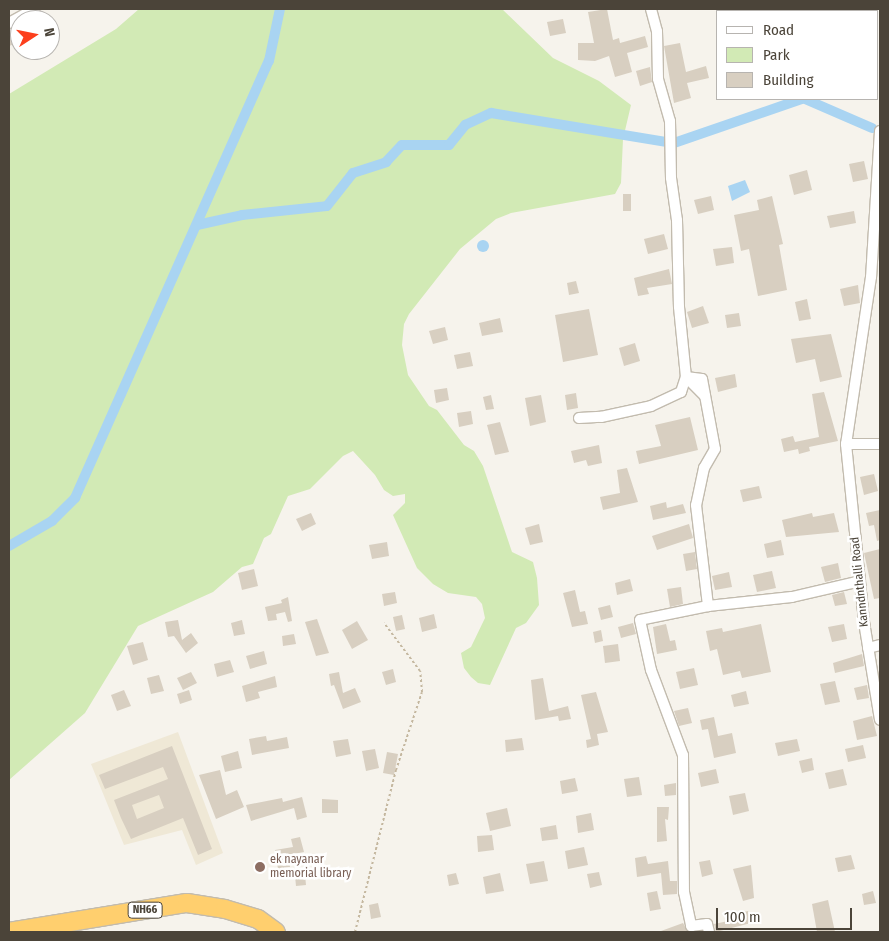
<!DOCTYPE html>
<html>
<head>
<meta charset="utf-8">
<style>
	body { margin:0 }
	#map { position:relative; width:889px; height:941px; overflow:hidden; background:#f6f3ec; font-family:"Fira Sans Condensed",sans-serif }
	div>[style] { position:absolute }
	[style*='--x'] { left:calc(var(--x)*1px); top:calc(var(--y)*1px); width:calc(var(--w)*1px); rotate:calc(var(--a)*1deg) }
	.education>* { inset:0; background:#efe8d6 }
	.green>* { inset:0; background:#d2eab5 }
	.water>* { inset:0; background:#a9d4f2 }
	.round { border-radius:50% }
	.stream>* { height:2.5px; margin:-1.25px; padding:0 1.25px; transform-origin:1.25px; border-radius:1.25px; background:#a9d4f2 }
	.canal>* { height:10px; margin:-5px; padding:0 5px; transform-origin:5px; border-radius:5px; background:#a9d4f2 }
	.building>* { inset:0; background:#d8cfc1 }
	.path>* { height:2px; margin-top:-1px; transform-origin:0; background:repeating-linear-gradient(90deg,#c4b79f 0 2.5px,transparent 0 5px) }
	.roads { filter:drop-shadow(1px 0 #c2bbae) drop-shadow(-1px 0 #c2bbae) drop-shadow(0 1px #c2bbae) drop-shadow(0 -1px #c2bbae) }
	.street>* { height:10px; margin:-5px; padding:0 5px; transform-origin:5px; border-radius:5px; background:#fff }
	.highway>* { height:18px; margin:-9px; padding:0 9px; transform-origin:9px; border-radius:9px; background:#ffcf6e }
	.dots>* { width:14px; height:14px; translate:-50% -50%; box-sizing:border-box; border:2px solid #fff; border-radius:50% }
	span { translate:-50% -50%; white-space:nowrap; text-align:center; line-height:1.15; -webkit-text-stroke:5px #fff; paint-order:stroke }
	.shield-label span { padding:1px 4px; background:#fff; border:1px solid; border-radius:4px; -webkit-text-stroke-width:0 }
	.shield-label { font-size:11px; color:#4b4439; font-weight:700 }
	.street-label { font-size:12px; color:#4b4439 }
	.education-label { font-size:12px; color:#785e54 }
	.left { translate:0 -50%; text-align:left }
	.frame { position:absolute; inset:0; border:10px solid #4b4439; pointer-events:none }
	.legend { position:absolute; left:716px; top:10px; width:162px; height:90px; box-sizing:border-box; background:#fff; border:1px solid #b7b4b0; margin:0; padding:6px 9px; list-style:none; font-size:15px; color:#4b4439 }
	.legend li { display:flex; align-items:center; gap:10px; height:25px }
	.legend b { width:25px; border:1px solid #b7b4b0 }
	.north { position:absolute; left:10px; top:10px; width:50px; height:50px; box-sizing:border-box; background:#fff; border:1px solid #b7b4b0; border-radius:50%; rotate:79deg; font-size:14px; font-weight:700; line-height:20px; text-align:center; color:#4b4439 }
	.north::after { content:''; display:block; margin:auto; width:18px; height:22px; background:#fc3f1d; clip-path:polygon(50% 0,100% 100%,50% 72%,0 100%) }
	.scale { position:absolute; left:716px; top:908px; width:136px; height:22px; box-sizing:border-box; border:2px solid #4b4439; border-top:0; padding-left:6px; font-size:15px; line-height:18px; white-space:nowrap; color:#4b4439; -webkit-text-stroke:4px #fff; paint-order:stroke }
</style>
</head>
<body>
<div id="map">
	<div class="education">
		<i style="clip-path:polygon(178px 732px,223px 853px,196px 865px,182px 830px,124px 845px,91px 764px)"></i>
	</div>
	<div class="green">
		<i style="clip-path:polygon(139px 9px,502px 9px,553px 58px,599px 81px,631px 105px,623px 139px,621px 183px,615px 194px,511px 213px,496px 219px,460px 249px,409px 314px,404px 324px,402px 345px,408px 375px,429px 406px,437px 410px,464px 445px,474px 451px,483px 466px,512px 552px,533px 562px,537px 578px,539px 605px,526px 623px,516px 628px,490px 685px,478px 683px,471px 677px,464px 668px,461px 653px,471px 647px,485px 618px,482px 604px,476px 597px,448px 593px,433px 584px,417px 568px,393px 515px,405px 503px,405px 494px,393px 496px,384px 490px,375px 475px,353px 451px,343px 456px,310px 489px,288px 496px,271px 534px,264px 538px,253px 564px,242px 567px,213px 592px,138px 626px,85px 713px,9px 780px,9px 94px,116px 29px)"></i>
	</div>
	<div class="water">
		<i style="clip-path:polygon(745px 180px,750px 192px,732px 201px,728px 186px)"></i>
		<i class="round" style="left:477px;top:240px;width:12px;height:12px"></i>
	</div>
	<div class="stream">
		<i style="--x:649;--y:138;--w:14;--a:12"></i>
	</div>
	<div class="canal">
		<i style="--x:805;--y:99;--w:73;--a:23.4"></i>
		<i style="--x:674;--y:143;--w:135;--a:-19"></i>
		<i style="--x:197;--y:225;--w:46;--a:-12.5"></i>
		<i style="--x:242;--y:215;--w:85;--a:-6"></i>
		<i style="--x:327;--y:206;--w:42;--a:-51.8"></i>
		<i style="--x:353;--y:173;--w:35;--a:-18"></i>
		<i style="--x:386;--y:162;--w:23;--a:-47"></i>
		<i style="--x:402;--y:145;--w:47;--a:0"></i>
		<i style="--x:449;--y:145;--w:26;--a:-51"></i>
		<i style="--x:465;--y:125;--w:29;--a:-25"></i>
		<i style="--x:491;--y:113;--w:177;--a:9.4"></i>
		<i style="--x:9;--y:546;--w:50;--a:-30.2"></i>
		<i style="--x:52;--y:521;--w:33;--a:-45"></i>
		<i style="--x:75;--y:498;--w:478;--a:-66.1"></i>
		<i style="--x:269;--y:61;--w:53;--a:-78.1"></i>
	</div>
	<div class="building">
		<i style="clip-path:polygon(607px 9px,613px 40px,619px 38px,620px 43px,645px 36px,648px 47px,627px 53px,632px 72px,615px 77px,609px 56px,595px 61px,578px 60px,578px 43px,594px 43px,588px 12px)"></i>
		<i style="clip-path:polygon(563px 19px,566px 33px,550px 36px,547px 22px)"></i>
		<i style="clip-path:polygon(17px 31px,20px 42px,9px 46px,9px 34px)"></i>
		<i style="clip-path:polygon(680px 43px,686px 72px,706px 66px,709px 78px,687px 83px,691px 98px,674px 103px,664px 46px)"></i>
		<i style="clip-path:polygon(650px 67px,652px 82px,640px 86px,636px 71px)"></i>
		<i style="clip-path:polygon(864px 161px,868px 179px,853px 182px,849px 164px)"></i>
		<i style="clip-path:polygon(807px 170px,812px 190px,794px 195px,789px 175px)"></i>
		<i style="clip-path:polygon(623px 194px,631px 194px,631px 211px,623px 211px)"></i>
		<i style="clip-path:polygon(711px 196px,714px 210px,698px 214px,694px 200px)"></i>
		<i style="clip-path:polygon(772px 196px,783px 244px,779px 245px,787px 290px,758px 296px,749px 249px,741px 251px,734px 215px,759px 210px,757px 200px)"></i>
		<i style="clip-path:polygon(854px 211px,856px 223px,830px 228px,827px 216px)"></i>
		<i style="clip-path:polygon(664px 234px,668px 249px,648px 254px,644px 239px)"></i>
		<i style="clip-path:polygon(732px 247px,734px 263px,716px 266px,713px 249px)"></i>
		<i style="clip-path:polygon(669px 269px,672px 284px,647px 288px,649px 294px,638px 296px,634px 278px)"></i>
		<i style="clip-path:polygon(576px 281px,579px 293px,569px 295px,567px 283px)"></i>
		<i style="clip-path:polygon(858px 285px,860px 303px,844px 306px,840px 289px)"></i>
		<i style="clip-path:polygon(807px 299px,811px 319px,799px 321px,795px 302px)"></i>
		<i style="clip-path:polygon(703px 306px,709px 323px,692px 328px,687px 312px)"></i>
		<i style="clip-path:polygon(589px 309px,598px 355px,563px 362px,555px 315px)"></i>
		<i style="clip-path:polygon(739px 313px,741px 326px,727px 328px,725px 315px)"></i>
		<i style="clip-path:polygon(500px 318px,503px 332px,482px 336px,479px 323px)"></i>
		<i style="clip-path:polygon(445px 327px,448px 340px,433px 344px,429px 331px)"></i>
		<i style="clip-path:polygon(831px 334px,842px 377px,820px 382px,815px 359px,796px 363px,791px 339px)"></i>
		<i style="clip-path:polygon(635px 343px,640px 361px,624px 366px,619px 348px)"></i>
		<i style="clip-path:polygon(470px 352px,473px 366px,457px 369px,454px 355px)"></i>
		<i style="clip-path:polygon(735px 374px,737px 387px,718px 392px,715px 378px)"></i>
		<i style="clip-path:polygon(447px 388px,449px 400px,436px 403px,434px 390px)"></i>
		<i style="clip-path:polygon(824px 392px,838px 441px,809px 447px,810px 451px,799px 454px,798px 449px,784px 452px,781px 439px,793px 436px,795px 442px,819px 437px,812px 394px)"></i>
		<i style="clip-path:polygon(576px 393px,578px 408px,567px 410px,565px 395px)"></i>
		<i style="clip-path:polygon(491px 395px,494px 409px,486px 410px,483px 397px)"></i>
		<i style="clip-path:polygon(541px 395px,546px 422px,530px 426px,525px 398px)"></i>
		<i style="clip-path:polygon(471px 411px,473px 424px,459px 427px,457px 413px)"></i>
		<i style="clip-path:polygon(690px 417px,698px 450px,639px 464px,636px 451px,661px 446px,655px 425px)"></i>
		<i style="clip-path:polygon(500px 422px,509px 452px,495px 455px,487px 425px)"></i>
		<i style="clip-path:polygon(599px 445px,602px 463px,588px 466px,586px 460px,574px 463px,571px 451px)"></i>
		<i style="clip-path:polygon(627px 468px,638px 502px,603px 510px,600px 497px,620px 493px,617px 470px)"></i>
		<i style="clip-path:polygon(874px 474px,878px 491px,864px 495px,860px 477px)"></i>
		<i style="clip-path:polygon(759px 486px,762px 498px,743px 502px,740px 490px)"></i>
		<i style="clip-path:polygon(666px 502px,667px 508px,683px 504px,686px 513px,653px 520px,650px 506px)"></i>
		<i style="clip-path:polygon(880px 510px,880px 540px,877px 541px,874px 525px,869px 526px,866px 513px)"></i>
		<i style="clip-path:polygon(311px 513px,316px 524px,302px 531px,296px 519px)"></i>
		<i style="clip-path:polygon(812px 513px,813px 517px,834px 513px,839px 532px,786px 537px,782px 520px)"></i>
		<i style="clip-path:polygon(539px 524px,543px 542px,530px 545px,525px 528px)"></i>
		<i style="clip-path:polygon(689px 524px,693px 538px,657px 550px,652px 536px)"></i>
		<i style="clip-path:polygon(781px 540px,784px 555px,767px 558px,764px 544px)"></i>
		<i style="clip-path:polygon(387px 542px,389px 556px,372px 559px,369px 545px)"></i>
		<i style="clip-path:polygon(880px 549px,880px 598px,874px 599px,864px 553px)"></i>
		<i style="clip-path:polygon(695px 552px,697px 569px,686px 571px,683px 554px)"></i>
		<i style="clip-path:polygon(838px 563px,841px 578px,825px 582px,821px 567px)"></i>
		<i style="clip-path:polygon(254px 569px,258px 586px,242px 590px,238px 573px)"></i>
		<i style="clip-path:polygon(772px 571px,776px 588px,757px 592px,753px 575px)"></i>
		<i style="clip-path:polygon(729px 572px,732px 587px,715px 590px,712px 576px)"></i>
		<i style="clip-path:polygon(630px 579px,633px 591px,617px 595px,615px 583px)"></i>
		<i style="clip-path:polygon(681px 587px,683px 604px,670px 607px,667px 589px)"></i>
		<i style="clip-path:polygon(575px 590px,580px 612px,585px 611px,588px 624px,572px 627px,563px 593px)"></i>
		<i style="clip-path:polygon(395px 592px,397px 603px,384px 606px,382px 594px)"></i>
		<i style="clip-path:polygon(844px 592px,847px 604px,835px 606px,832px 595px)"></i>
		<i style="clip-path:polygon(288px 597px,292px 621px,288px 622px,285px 612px,276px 614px,277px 620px,268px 621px,265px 607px,282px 603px,281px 600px)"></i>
		<i style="clip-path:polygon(610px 605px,613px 617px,601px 620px,598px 608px)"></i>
		<i style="clip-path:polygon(434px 614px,437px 628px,422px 632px,419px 618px)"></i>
		<i style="clip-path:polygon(402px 615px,405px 629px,396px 631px,393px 617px)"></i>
		<i style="clip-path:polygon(317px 619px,329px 653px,316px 656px,305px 622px)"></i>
		<i style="clip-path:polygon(178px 620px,182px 640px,191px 633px,198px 643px,186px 653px,174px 636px,168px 637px,165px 622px)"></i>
		<i style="clip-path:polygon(242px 620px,245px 634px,234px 636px,231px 623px)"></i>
		<i style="clip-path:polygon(357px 621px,368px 640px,352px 649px,342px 630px)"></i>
		<i style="clip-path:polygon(633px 623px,636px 634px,621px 638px,618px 627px)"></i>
		<i style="clip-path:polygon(666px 624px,670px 641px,675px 640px,677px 650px,657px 654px,653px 627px)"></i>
		<i style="clip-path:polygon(761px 624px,771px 672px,742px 678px,740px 671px,723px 675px,717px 649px,710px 651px,706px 631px,722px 628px,723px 632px)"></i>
		<i style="clip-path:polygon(844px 624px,847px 639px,832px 642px,828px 627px)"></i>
		<i style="clip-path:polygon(601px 630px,603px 641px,595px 643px,593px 632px)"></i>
		<i style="clip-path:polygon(294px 634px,296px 644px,283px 646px,282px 636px)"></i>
		<i style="clip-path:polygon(143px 642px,148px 660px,133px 665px,127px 646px)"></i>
		<i style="clip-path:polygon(618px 644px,620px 661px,605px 663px,603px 646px)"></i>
		<i style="clip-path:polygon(264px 651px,267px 664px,250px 669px,246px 656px)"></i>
		<i style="clip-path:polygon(862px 654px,864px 666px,835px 673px,833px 663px)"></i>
		<i style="clip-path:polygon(230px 660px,234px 672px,217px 677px,214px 664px)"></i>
		<i style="clip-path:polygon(694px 668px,698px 685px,680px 689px,676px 672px)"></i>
		<i style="clip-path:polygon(393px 669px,396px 682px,386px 685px,382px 672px)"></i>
		<i style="clip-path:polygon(191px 672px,197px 683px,183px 690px,177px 678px)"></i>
		<i style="clip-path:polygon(339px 672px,343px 693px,355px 688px,361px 702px,343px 709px,334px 685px,331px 686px,329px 674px)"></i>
		<i style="clip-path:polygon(159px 675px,164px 691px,151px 694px,147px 678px)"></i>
		<i style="clip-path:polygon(275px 676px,277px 687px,258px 692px,260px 698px,246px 702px,242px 686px)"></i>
		<i style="clip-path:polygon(543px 678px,549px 711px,568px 706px,571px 719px,559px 721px,558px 716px,535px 720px,531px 680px)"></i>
		<i style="clip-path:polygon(835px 681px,840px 702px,825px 705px,820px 684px)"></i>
		<i style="clip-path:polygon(867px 685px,869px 698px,857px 700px,854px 688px)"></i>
		<i style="clip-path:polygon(124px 690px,131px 706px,117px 711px,111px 695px)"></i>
		<i style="clip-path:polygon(189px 690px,192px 700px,180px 704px,177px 694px)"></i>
		<i style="clip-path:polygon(746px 691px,749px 704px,734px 707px,731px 695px)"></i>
		<i style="clip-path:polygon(596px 692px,608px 732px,597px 734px,599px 745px,587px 748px,586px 740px,591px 739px,581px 695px)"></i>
		<i style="clip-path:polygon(688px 708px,692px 723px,679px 726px,674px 711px)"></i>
		<i style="clip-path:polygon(872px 716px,877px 736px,857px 740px,853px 721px)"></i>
		<i style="clip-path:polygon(714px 717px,718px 736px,732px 733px,736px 753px,714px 758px,708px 729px,702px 730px,700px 720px)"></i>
		<i style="clip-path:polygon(266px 736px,267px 741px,287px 737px,289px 748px,252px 755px,249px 739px)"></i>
		<i style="clip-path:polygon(522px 738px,524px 750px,506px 752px,505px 740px)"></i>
		<i style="clip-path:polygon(348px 739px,351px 754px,336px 757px,333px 741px)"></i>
		<i style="clip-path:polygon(797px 739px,800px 751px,778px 756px,775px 743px)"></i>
		<i style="clip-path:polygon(863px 745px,866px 758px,848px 762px,845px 749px)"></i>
		<i style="clip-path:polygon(evenodd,172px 746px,212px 849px,198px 855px,183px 818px,131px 839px,121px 818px,114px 800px,168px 779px,163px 767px,105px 789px,99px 775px,172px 746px,159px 795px,164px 808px,137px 819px,132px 805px,159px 795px)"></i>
		<i style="clip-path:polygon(375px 749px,379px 768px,366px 771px,362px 751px)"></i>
		<i style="clip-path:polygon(238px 751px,242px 768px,225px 772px,221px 756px)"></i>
		<i style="clip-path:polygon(387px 752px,398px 754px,394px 775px,383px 773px)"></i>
		<i style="clip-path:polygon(812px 758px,814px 770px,802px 773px,799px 761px)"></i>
		<i style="clip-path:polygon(716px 769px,719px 783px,701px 787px,698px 773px)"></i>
		<i style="clip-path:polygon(843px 769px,847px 785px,829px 789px,825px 773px)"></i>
		<i style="clip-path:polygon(220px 770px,226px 795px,237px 790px,244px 807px,216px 819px,199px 775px)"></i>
		<i style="clip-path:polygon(639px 777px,642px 795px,627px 797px,624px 779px)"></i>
		<i style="clip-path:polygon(575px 778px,578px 791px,562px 794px,560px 781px)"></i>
		<i style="clip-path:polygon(676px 783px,676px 795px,665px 796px,664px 785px)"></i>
		<i style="clip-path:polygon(745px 793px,749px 811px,733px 815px,729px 796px)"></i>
		<i style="clip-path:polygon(302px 797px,307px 817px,297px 820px,294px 808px,251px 821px,246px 805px,282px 798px,283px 802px)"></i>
		<i style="clip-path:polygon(322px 799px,338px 800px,338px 813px,322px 813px)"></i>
		<i style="clip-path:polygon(657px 807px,669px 807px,668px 820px,665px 819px,667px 841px,657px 842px)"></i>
		<i style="clip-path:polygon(507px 808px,511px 826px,490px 831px,486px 813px)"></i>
		<i style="clip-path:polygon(591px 813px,594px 830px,578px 833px,576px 816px)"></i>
		<i style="clip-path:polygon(556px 825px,558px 839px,542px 841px,540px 828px)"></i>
		<i style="clip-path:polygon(492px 835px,494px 850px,478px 852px,477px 836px)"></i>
		<i style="clip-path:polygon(300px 837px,304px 852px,288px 855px,290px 867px,278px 869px,275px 850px,293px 847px,291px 839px)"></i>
		<i style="clip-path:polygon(584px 847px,588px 865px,568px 869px,565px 851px)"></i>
		<i style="clip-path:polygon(851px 855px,855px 869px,838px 872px,835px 858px)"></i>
		<i style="clip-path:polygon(646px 856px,648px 864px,668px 861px,670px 881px,677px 881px,677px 894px,663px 895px,661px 873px,637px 877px,635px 858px)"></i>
		<i style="clip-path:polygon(710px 860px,713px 874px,702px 877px,699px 862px)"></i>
		<i style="clip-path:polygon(544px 861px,548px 881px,530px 884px,526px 864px)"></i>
		<i style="clip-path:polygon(751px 865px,754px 898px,743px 901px,733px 869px)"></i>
		<i style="clip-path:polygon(599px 872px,602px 885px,590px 888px,587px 874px)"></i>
		<i style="clip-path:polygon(456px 873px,459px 884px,449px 886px,447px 875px)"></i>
		<i style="clip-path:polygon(500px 873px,504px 891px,486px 894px,483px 877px)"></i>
		<i style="clip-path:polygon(305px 875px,306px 885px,296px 886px,295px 876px)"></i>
		<i style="clip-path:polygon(657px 891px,661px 909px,650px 911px,647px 893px)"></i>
		<i style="clip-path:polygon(873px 891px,876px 903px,864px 905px,862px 894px)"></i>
		<i style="clip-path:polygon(828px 900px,835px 932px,817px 932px,812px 904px)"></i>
		<i style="clip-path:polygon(378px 903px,381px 917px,371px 919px,369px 905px)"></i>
		<i style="clip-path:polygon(748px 911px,751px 923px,716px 932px,714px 924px,733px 920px,732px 915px)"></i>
		<i style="clip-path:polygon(683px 923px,688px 932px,661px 932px,661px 931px)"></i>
	</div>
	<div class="path">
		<i style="--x:355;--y:932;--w:167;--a:-75.8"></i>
		<i style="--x:396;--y:770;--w:82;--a:-71.6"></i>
		<i style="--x:422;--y:692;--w:21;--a:-95"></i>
		<i style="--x:420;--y:671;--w:60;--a:-126.9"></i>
	</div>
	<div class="roads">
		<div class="street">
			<i style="--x:651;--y:9;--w:23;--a:75"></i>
			<i style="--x:657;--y:31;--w:48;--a:88.8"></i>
			<i style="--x:658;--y:79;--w:44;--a:74.1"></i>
			<i style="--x:670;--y:121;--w:57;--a:89"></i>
			<i style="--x:671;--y:178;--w:42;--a:81.9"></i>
			<i style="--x:677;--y:220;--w:87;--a:88.7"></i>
			<i style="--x:679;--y:307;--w:70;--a:84.3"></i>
			<i style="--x:686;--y:377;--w:16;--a:7"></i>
			<i style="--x:702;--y:379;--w:71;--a:79.5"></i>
			<i style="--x:715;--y:449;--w:22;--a:120"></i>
			<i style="--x:704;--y:468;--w:38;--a:102"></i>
			<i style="--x:696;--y:505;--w:102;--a:83.2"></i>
			<i style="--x:708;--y:606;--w:69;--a:168.4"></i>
			<i style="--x:640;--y:620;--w:51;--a:77.6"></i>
			<i style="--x:651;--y:670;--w:91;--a:69.4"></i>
			<i style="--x:683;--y:755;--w:137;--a:89.6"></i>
			<i style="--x:684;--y:892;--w:35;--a:78"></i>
			<i style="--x:691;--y:926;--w:16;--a:-7"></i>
			<i style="--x:707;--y:924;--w:8;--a:76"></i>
			<i style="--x:9;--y:23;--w:29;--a:-29"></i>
			<i style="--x:880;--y:131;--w:146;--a:93.5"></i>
			<i style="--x:871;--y:277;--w:169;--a:98.5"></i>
			<i style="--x:846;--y:444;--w:34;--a:0"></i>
			<i style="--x:579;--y:418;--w:22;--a:-3"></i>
			<i style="--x:601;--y:417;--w:51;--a:-12.4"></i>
			<i style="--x:651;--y:406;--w:33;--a:-25"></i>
			<i style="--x:681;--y:392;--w:16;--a:-72"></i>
			<i style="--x:686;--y:377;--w:27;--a:45"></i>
			<i style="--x:846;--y:444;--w:179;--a:84.2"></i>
			<i style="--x:864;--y:622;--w:99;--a:80.7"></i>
			<i style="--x:708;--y:606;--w:84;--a:-6.1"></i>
			<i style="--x:792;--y:597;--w:70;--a:-13.2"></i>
			<i style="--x:868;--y:648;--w:12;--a:-14"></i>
		</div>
		<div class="highway">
			<i style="--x:9;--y:932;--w:180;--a:-9.3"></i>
			<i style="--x:187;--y:903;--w:38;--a:9"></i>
			<i style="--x:225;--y:909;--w:34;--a:17"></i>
			<i style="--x:258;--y:919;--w:22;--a:36"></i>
		</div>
	</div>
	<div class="dots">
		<i style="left:260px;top:867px;background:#8d6e63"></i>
	</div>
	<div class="shield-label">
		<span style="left:145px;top:910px">NH66</span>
	</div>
	<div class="street-label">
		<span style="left:860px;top:582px;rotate:-96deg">Kanndnthalli Road</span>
	</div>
	<div class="education-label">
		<span class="left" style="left:270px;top:867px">ek nayanar<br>memorial library</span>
	</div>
	<div class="frame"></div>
	<ul class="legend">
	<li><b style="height:6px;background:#fff"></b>Road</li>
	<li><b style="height:14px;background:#d2eab5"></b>Park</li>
	<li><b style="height:14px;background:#d8cfc1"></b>Building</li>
	</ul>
	<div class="north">N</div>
	<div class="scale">100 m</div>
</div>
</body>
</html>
